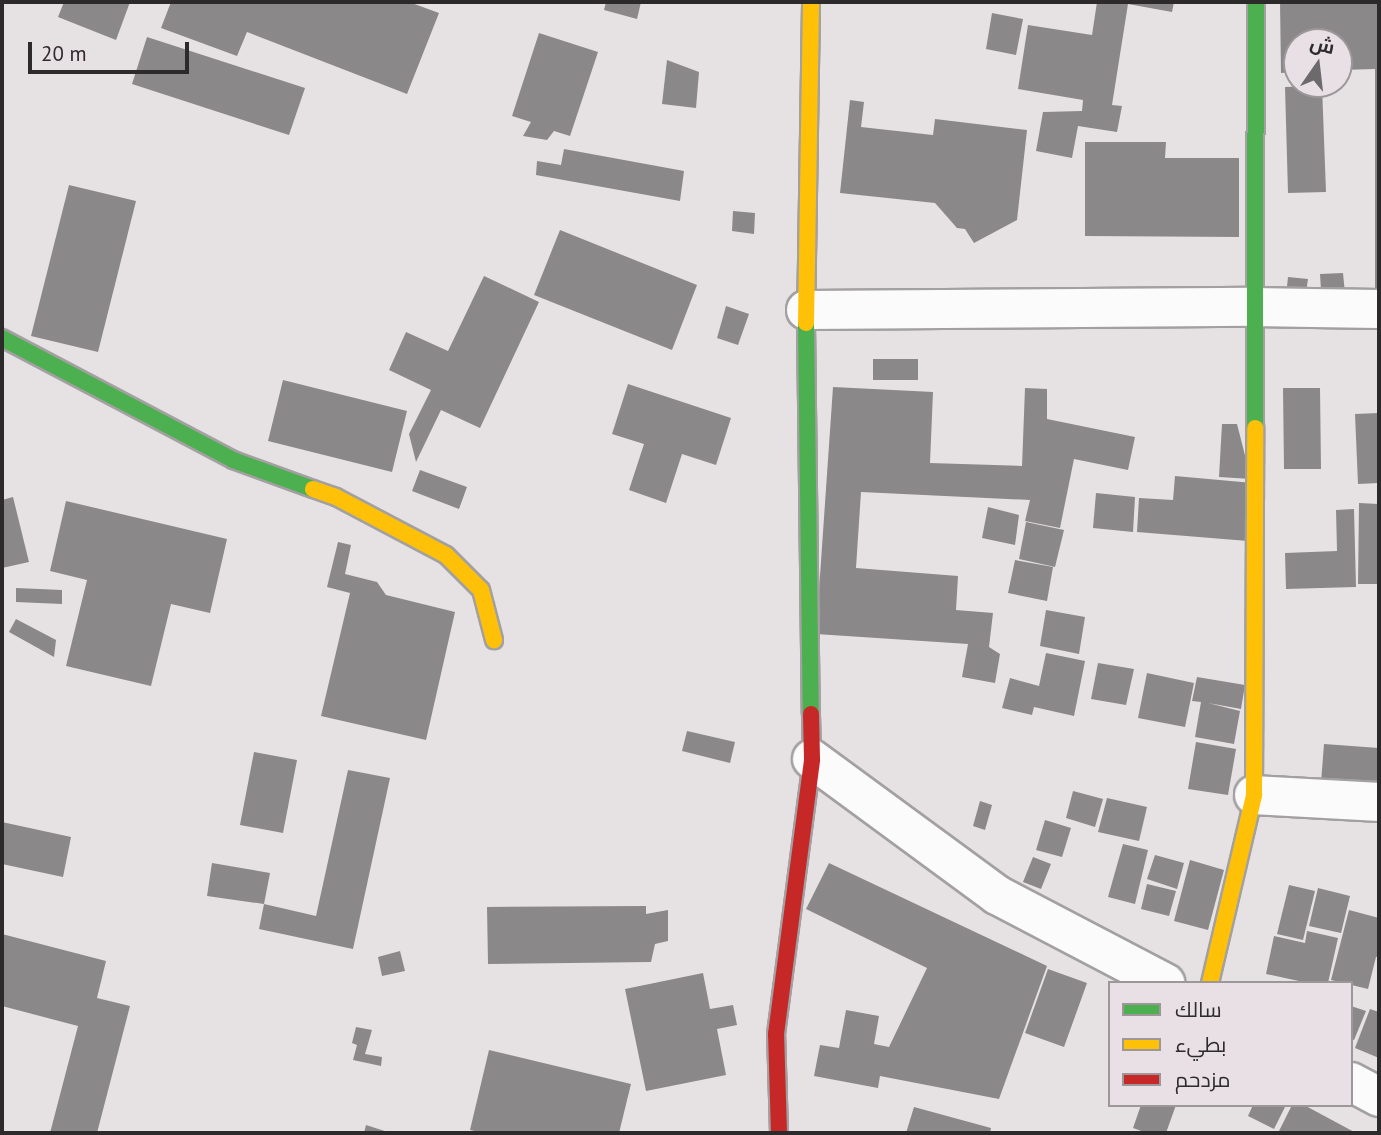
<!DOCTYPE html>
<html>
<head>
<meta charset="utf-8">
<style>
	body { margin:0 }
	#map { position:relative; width:1381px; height:1135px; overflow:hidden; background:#e6e2e4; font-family:"PT Sans",Cairo,sans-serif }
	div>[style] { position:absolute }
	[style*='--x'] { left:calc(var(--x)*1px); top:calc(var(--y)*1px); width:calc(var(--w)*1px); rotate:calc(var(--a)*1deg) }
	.building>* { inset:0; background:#8b888a }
	.roads { filter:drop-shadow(2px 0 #a3a0a1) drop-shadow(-2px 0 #a3a0a1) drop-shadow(0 2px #a3a0a1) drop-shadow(0 -2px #a3a0a1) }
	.street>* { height:38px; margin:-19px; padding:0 19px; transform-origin:19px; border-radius:19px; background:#fbfbfb }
	.fast>* { height:16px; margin:-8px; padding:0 8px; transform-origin:8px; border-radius:8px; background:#4caf50 }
	.slow>* { height:16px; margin:-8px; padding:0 8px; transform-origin:8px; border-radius:8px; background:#ffc107 }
	.jam>* { height:16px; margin:-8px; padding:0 8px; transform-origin:8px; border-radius:8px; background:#c62828 }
	span { translate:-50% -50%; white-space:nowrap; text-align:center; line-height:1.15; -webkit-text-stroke:7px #e8e0e4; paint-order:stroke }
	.frame { position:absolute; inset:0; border:4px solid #2c2a2b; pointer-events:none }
	.legend { position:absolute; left:1108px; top:981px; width:245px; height:126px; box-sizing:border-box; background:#e8e0e4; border:2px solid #9d979a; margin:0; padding:9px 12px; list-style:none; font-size:21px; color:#2c2a2b }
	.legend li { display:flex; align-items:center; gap:14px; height:35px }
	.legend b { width:35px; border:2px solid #9d979a }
	.north { position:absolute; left:1283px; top:28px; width:70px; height:70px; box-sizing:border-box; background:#e8e0e4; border:2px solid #9d979a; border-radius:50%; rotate:14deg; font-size:19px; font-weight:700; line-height:28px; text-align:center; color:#2c2a2b }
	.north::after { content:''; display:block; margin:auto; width:24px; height:32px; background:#6d6a6c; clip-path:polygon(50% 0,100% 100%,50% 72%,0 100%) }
	.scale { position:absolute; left:28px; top:42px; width:161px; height:32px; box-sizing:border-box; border:4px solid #2c2a2b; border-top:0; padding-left:9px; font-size:21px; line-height:24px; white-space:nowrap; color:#2c2a2b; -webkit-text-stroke:5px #e8e0e4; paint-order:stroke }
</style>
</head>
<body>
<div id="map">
	<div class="building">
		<i style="clip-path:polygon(64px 2px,130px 2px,116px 40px,58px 17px)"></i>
		<i style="clip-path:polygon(171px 2px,409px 2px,439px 13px,407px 94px,247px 32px,237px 56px,161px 28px)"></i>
		<i style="clip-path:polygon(606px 2px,641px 2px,637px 19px,604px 10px)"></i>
		<i style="clip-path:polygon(1097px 2px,1174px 2px,1172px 12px,1128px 4px,1112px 105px,1122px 106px,1117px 132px,1078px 126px,1072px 158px,1036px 151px,1043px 112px,1082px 111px,1083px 100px,1018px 89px,1028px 25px,1092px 35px)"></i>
		<i style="clip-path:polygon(1280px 2px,1379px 2px,1379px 288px,1375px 288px,1375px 69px,1339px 70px,1339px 42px,1297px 42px,1297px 72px,1281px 73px)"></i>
		<i style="clip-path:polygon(992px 13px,1023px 19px,1016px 55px,986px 49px)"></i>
		<i style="clip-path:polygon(539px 33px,598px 52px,570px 136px,554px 131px,547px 140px,523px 136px,531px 122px,512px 116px)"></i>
		<i style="clip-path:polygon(147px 37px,305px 88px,289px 135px,132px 84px)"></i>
		<i style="clip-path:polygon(667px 60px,699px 72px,696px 108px,662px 104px)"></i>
		<i style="clip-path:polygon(1322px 86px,1326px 192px,1288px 193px,1285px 87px)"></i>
		<i style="clip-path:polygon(850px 100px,864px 102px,861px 127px,933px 135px,935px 119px,1027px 130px,1017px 220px,974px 243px,965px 229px,957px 228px,935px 203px,840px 193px)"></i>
		<i style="clip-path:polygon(1085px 142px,1166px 142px,1165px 158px,1239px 158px,1239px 237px,1085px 236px)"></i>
		<i style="clip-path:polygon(564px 149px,684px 171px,680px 201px,536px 175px,537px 161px,561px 165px)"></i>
		<i style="clip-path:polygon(69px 185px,136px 201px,98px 352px,31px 336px)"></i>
		<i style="clip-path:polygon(733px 211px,755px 213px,754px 234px,732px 231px)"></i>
		<i style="clip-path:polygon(560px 230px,697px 285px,672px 350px,534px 295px)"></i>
		<i style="clip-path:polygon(1343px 273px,1346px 304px,1322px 305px,1320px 274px)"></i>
		<i style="clip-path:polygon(484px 276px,539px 302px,480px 428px,441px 410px,416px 462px,409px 434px,431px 390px,389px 370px,406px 332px,448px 351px)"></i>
		<i style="clip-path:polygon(1288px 277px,1308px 279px,1305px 299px,1286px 296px)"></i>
		<i style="clip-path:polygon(726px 306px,749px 314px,738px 345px,717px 338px)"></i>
		<i style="clip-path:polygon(873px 359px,918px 359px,918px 380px,873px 380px)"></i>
		<i style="clip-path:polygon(283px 380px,407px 411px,392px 472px,268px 441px)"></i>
		<i style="clip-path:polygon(628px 384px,731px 418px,716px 465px,682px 454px,666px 503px,629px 490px,644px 444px,612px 434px)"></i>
		<i style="clip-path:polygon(833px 387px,933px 392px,930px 463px,1022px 466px,1025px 388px,1047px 389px,1047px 419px,1135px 437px,1128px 470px,1074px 459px,1060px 528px,1025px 521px,1030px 500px,861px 492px,856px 568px,958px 576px,956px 610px,993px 613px,989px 647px,1000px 654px,995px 683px,962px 677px,968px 644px,816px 634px)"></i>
		<i style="clip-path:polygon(1283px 388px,1320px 388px,1321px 469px,1284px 469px)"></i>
		<i style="clip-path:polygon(1379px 413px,1379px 483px,1358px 484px,1355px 414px)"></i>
		<i style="clip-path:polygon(1222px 424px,1237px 424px,1251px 479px,1219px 477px)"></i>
		<i style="clip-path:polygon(420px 470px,467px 487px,459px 509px,412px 491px)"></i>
		<i style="clip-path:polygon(1175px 476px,1253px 483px,1248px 541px,1137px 532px,1139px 498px,1173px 500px)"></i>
		<i style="clip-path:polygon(1096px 493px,1135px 497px,1133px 532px,1093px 528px)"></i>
		<i style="clip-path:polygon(13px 497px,29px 562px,2px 568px,2px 500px)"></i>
		<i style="clip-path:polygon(66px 501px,227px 539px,210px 613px,171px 604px,151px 686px,66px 666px,87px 580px,50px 571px)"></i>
		<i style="clip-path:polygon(1359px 503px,1379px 504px,1379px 584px,1358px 584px)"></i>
		<i style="clip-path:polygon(988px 507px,1019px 515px,1015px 545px,982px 538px)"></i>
		<i style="clip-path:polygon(1354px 509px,1356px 587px,1286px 589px,1285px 553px,1337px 551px,1336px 510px)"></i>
		<i style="clip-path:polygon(1026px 522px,1064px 530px,1055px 567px,1019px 559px)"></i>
		<i style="clip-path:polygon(338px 542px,351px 545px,345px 574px,377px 582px,386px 595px,455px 612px,426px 740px,321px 716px,350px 593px,327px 587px)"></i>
		<i style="clip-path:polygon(1015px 560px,1053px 567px,1047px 601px,1008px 593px)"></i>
		<i style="clip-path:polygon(16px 588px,62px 590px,62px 604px,16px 602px)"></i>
		<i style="clip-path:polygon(1046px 610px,1085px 617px,1079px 654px,1040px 646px)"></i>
		<i style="clip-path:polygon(16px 619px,56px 640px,54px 657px,9px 632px)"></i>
		<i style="clip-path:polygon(1046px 653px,1085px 661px,1074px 716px,1034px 707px,1032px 715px,1002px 708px,1010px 678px,1039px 686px)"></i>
		<i style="clip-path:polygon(1098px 663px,1134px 669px,1126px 705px,1091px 699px)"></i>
		<i style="clip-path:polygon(1147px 673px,1194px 683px,1185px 727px,1138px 718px)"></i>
		<i style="clip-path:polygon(1197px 677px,1245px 685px,1241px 709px,1208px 703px,1240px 711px,1234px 744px,1195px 737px,1201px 702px,1192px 701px)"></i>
		<i style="clip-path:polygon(687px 731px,735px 742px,730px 763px,682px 751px)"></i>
		<i style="clip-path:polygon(1196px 742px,1236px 749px,1228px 795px,1188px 789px)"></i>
		<i style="clip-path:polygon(1324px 744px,1379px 748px,1379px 787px,1321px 783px)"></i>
		<i style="clip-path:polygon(254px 752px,297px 760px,283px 833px,240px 825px)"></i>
		<i style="clip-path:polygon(348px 770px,390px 778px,353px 949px,259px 929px,264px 904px,316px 916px)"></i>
		<i style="clip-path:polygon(1073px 791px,1103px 799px,1095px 827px,1066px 818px)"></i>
		<i style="clip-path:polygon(1107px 798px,1147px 807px,1139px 841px,1098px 832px)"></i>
		<i style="clip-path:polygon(980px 801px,992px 805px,985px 830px,973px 826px)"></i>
		<i style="clip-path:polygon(1045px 820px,1071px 828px,1062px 857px,1036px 850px)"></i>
		<i style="clip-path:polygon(2px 822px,71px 837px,63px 877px,2px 864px)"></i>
		<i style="clip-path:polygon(1123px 844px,1148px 850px,1135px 904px,1108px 897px)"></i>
		<i style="clip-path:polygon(1155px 855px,1184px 863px,1177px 889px,1147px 879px)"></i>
		<i style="clip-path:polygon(1033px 857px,1051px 864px,1041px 889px,1023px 882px)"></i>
		<i style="clip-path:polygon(1190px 860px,1224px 870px,1208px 930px,1174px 921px)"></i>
		<i style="clip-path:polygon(212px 863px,270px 873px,264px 904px,207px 896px)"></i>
		<i style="clip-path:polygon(829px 863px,1047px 966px,999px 1099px,880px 1076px,878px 1088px,814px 1076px,820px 1045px,839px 1048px,846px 1010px,879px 1016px,874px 1044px,889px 1047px,927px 968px,806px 909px)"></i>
		<i style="clip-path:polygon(1147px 884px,1176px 891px,1169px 916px,1141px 909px)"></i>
		<i style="clip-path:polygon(1289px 885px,1315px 891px,1303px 940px,1277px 934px)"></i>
		<i style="clip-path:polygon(1318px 888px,1350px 896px,1341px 933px,1309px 926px)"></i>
		<i style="clip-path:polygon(646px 906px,646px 914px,668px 910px,668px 941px,655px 944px,651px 962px,488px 964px,487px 907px)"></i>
		<i style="clip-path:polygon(1349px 910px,1379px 918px,1379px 956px,1376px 957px,1368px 989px,1331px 980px)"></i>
		<i style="clip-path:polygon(1307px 931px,1338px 938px,1328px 983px,1308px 983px,1266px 974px,1274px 936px,1305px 943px)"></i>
		<i style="clip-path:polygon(2px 934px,106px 961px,97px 998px,130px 1006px,97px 1133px,50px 1133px,78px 1026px,2px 1006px)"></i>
		<i style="clip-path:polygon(400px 951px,405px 971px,382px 976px,378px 957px)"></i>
		<i style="clip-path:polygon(1048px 969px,1087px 983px,1064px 1047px,1025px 1033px)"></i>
		<i style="clip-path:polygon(703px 973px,710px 1009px,733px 1005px,737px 1025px,717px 1029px,726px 1075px,646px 1091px,625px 989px)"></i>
		<i style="clip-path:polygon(1351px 1006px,1366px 1011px,1354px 1040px,1351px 1039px)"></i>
		<i style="clip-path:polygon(1370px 1009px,1379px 1012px,1379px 1058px,1355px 1048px)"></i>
		<i style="clip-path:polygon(356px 1027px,372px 1030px,365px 1054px,382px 1057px,381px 1066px,353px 1060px,357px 1045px,352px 1043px)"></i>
		<i style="clip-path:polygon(489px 1050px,631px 1084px,619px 1133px,484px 1133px,470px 1130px)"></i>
		<i style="clip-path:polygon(1141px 1105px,1176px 1105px,1166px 1133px,1147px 1133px,1133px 1128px)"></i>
		<i style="clip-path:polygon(1253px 1105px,1286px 1105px,1274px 1129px,1248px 1116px)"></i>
		<i style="clip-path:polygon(1292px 1105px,1304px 1105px,1356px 1133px,1278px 1133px)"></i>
		<i style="clip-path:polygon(914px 1107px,991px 1128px,990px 1133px,906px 1133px)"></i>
		<i style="clip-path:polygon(366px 1125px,391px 1133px,364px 1133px)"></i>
	</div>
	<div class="roads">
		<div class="street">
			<i style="--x:806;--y:310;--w:448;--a:-0.4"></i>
			<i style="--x:1254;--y:307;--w:125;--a:0.9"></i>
			<i style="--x:812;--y:759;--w:230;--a:36.3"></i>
			<i style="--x:997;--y:895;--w:190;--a:27.6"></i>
			<i style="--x:1254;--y:795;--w:125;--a:3.2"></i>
			<i style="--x:1351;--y:1082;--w:32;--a:28"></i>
		</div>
		<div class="fast">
			<i style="--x:806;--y:323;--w:391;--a:89.3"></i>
			<i style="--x:2;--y:338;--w:261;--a:27.8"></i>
			<i style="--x:233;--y:460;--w:85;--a:19.9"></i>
			<i style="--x:1255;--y:428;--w:426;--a:-89.9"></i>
		</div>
		<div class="slow">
			<i style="--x:806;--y:323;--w:321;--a:-89.1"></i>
			<i style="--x:313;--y:489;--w:24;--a:19"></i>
			<i style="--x:336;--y:497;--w:124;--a:27.8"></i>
			<i style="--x:446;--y:555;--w:49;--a:45"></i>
			<i style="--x:481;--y:590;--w:52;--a:75.4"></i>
			<i style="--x:1210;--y:983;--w:193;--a:-76.8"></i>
			<i style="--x:1254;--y:795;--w:367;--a:-89.8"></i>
		</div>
		<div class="jam">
			<i style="--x:779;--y:1133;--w:99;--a:-91.7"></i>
			<i style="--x:776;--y:1034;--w:277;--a:-82.5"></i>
			<i style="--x:812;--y:759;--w:45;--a:-91.3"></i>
		</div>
	</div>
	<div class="frame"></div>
	<ul class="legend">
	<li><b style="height:9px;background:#4caf50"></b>سالك</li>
	<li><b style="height:9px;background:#ffc107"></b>بطيء</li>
	<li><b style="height:9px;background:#c62828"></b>مزدحم</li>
	</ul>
	<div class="north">ش</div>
	<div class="scale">20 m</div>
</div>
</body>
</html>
